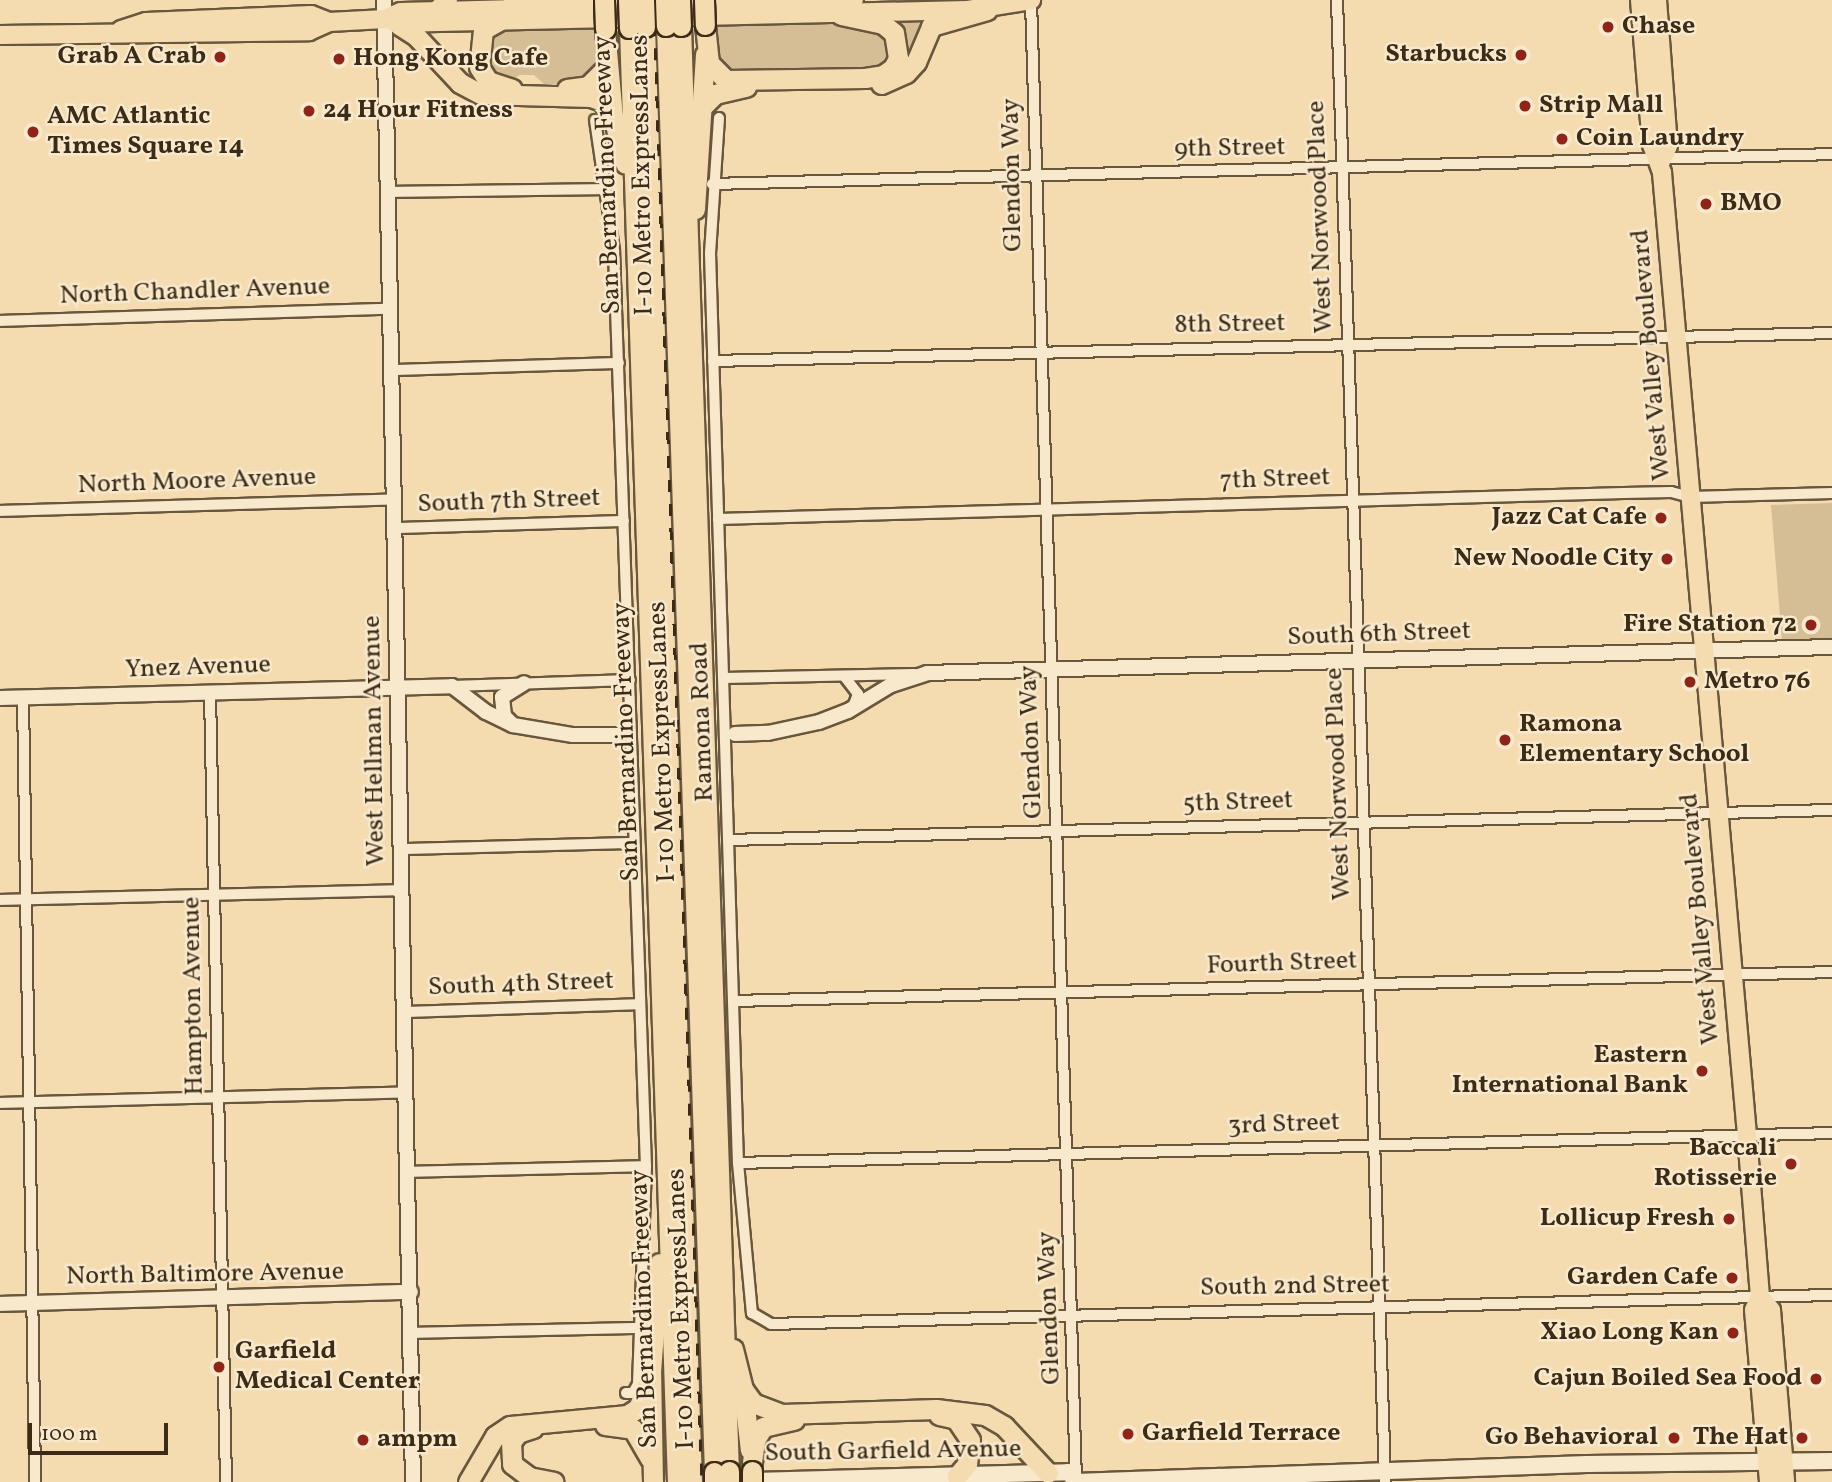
<!DOCTYPE html>
<html>
<head>
<meta charset="utf-8">
<style>
	body { margin:0 }
	#map { position:relative; width:1832px; height:1482px; overflow:hidden; background:#f4dbb0; font-family:Vollkorn,serif }
	div>[style] { position:absolute }
	[style*='--x'] { left:calc(var(--x)*1px); top:calc(var(--y)*1px); width:calc(var(--w)*1px); rotate:calc(var(--a)*1deg) }
	.green>* { inset:0; background:#d5bd96 }
	.roads { filter:drop-shadow(2px 0 #69573d) drop-shadow(-2px 0 #69573d) drop-shadow(0 2px #69573d) drop-shadow(0 -2px #69573d) }
	.minor>* { height:10px; margin:-5px; padding:0 5px; transform-origin:5px; border-radius:5px; background:#f8e8cc }
	.tertiary>* { height:14px; margin:-7px; padding:0 7px; transform-origin:7px; border-radius:7px; background:#f8e8cc }
	.secondary>* { height:16px; margin:-8px; padding:0 8px; transform-origin:8px; border-radius:8px; background:#f8e8cc }
	.primary>* { height:18px; margin:-9px; padding:0 9px; transform-origin:9px; border-radius:9px; background:#f4dbb0 }
	.motorway>* { height:19px; margin:-9.5px; padding:0 9.5px; transform-origin:9.5px; border-radius:9.5px; background:#f4dbb0 }
	.rail>* { height:2.5px; margin-top:-1.25px; transform-origin:0; background:repeating-linear-gradient(90deg,#3b2b17 0 12px,transparent 0 24px) }
	.bridges { filter:drop-shadow(2px 0 #3b2b17) drop-shadow(-2px 0 #3b2b17) drop-shadow(0 2px #3b2b17) drop-shadow(0 -2px #3b2b17) }
	.motorway-bridge>* { height:19px; margin:-9.5px; padding:0 9.5px; transform-origin:9.5px; border-radius:9.5px; background:#f4dbb0 }
	.dots>* { width:19px; height:19px; translate:-50% -50%; box-sizing:border-box; border:4px solid #f8e8cc; border-radius:50% }
	span { translate:-50% -50%; white-space:nowrap; text-align:center; line-height:1.15; -webkit-text-stroke:5px #f8e8cc; paint-order:stroke }
	.poi-label { font-size:26px; color:#3b2b17; font-weight:700 }
	.left { translate:0 -50%; text-align:left }
	.right { translate:-100% -50%; text-align:right }
	.street-label { font-size:26px; color:#3b2b17 }
	.scale { position:absolute; left:28px; top:1423px; width:140px; height:32px; box-sizing:border-box; border:4px solid #3b2b17; border-top:0; padding-left:9px; font-size:21px; line-height:24px; white-space:nowrap; color:#3b2b17; -webkit-text-stroke:5px #f8e8cc; paint-order:stroke }
</style>
</head>
<body>
<div id="map">
	<div class="green">
		<i style="clip-path:polygon(922px 19px,905px 66px,826px 72px,818px 67px,794px 68px,788px 77px,741px 75px,726px 68px,719px 62px,712px 24px)"></i>
		<i style="clip-path:polygon(597px 27px,597px 61px,586px 77px,570px 84px,544px 84px,534px 75px,519px 75px,511px 81px,493px 73px,489px 56px,492px 36px,503px 29px)"></i>
		<i style="clip-path:polygon(1832px 503px,1832px 640px,1782px 641px,1771px 505px)"></i>
	</div>
	<div class="roads">
		<div class="minor">
			<i style="--x:1031;--y:0;--w:1483;--a:88.26"></i>
			<i style="--x:1337;--y:0;--w:1483;--a:88.14"></i>
			<i style="--x:719;--y:118;--w:135;--a:93.8"></i>
			<i style="--x:710;--y:253;--w:910;--a:88.24"></i>
			<i style="--x:738;--y:1163;--w:151;--a:84.7"></i>
			<i style="--x:752;--y:1313;--w:22;--a:30"></i>
			<i style="--x:771;--y:1324;--w:1061;--a:-1.57"></i>
			<i style="--x:595;--y:120;--w:132;--a:81.7"></i>
			<i style="--x:614;--y:251;--w:916;--a:88"></i>
			<i style="--x:646;--y:1166;--w:218;--a:92.1"></i>
			<i style="--x:638;--y:1384;--w:10;--a:119"></i>
			<i style="--x:633;--y:1393;--w:7;--a:180"></i>
			<i style="--x:712;--y:184;--w:1120;--a:-1.53"></i>
			<i style="--x:389;--y:192;--w:217;--a:-0.8"></i>
			<i style="--x:0;--y:321;--w:390;--a:-1.8"></i>
			<i style="--x:713;--y:361;--w:1119;--a:-1.43"></i>
			<i style="--x:393;--y:370;--w:226;--a:-1.8"></i>
			<i style="--x:0;--y:511;--w:395;--a:-1.7"></i>
			<i style="--x:718;--y:519;--w:906;--a:-1.64"></i>
			<i style="--x:1624;--y:493;--w:47;--a:-1.2"></i>
			<i style="--x:1671;--y:492;--w:21;--a:14"></i>
			<i style="--x:1691;--y:497;--w:141;--a:-1.6"></i>
			<i style="--x:396;--y:528;--w:228;--a:-1.8"></i>
			<i style="--x:844;--y:676;--w:23;--a:52"></i>
			<i style="--x:858;--y:694;--w:14;--a:111"></i>
			<i style="--x:724;--y:678;--w:190;--a:-1.2"></i>
			<i style="--x:452;--y:686;--w:178;--a:-1.9"></i>
			<i style="--x:210;--y:692;--w:790;--a:88.84"></i>
			<i style="--x:23;--y:697;--w:785;--a:89.12"></i>
			<i style="--x:729;--y:840;--w:1103;--a:-1.56"></i>
			<i style="--x:402;--y:849;--w:231;--a:-1.5"></i>
			<i style="--x:0;--y:900;--w:402;--a:-1.4"></i>
			<i style="--x:734;--y:1001;--w:1098;--a:-1.51"></i>
			<i style="--x:404;--y:1012;--w:235;--a:-1.9"></i>
			<i style="--x:0;--y:1103;--w:407;--a:-1.5"></i>
			<i style="--x:738;--y:1163;--w:1094;--a:-1.57"></i>
			<i style="--x:408;--y:1172;--w:238;--a:-1.4"></i>
			<i style="--x:412;--y:1333;--w:228;--a:-1.3"></i>
		</div>
		<div class="tertiary">
			<i style="--x:384;--y:0;--w:1482;--a:88.88"></i>
			<i style="--x:0;--y:698;--w:452;--a:-1.5"></i>
			<i style="--x:452;--y:686;--w:43;--a:37.4"></i>
			<i style="--x:486;--y:712;--w:30;--a:26"></i>
			<i style="--x:513;--y:725;--w:61;--a:9.5"></i>
			<i style="--x:573;--y:735;--w:48;--a:0"></i>
			<i style="--x:512;--y:724;--w:11;--a:-135"></i>
			<i style="--x:504;--y:716;--w:19;--a:-96"></i>
			<i style="--x:502;--y:697;--w:26;--a:-32"></i>
			<i style="--x:735;--y:734;--w:33;--a:-2"></i>
			<i style="--x:768;--y:733;--w:52;--a:-12.2"></i>
			<i style="--x:819;--y:722;--w:31;--a:-21"></i>
			<i style="--x:848;--y:711;--w:50;--a:-31.2"></i>
			<i style="--x:891;--y:685;--w:38;--a:-18"></i>
			<i style="--x:927;--y:673;--w:905;--a:-1.65"></i>
			<i style="--x:0;--y:1304;--w:411;--a:-1.7"></i>
		</div>
		<div class="secondary">
			<i style="--x:719;--y:1482;--w:349;--a:-1.6"></i>
			<i style="--x:1068;--y:1472;--w:12;--a:48"></i>
			<i style="--x:1075;--y:1482;--w:512;--a:-2.01"></i>
			<i style="--x:1587;--y:1464;--w:245;--a:-0.7"></i>
		</div>
		<div class="primary">
			<i style="--x:1640;--y:0;--w:145;--a:85.3"></i>
			<i style="--x:1652;--y:145;--w:30;--a:70"></i>
			<i style="--x:1662;--y:173;--w:966;--a:84.95"></i>
			<i style="--x:1747;--y:1135;--w:163;--a:85.4"></i>
			<i style="--x:1760;--y:1297;--w:14;--a:115"></i>
			<i style="--x:1754;--y:1310;--w:173;--a:85"></i>
			<i style="--x:1657;--y:0;--w:146;--a:85.7"></i>
			<i style="--x:1668;--y:146;--w:17;--a:115"></i>
			<i style="--x:395;--y:23;--w:573;--a:-1.3"></i>
			<i style="--x:968;--y:10;--w:64;--a:-9"></i>
			<i style="--x:121;--y:30;--w:26;--a:-18"></i>
			<i style="--x:146;--y:22;--w:165;--a:-2.4"></i>
			<i style="--x:311;--y:15;--w:19;--a:21"></i>
			<i style="--x:0;--y:35;--w:309;--a:-0.7"></i>
			<i style="--x:309;--y:31;--w:22;--a:-24"></i>
			<i style="--x:329;--y:22;--w:56;--a:-3.1"></i>
			<i style="--x:385;--y:19;--w:17;--a:-24"></i>
			<i style="--x:401;--y:12;--w:453;--a:-1.5"></i>
			<i style="--x:1760;--y:1297;--w:17;--a:50"></i>
			<i style="--x:1771;--y:1310;--w:173;--a:85.3"></i>
		</div>
		<div class="motorway">
			<i style="--x:513;--y:0;--w:34;--a:14"></i>
			<i style="--x:437;--y:10;--w:14;--a:-45"></i>
			<i style="--x:499;--y:21;--w:18;--a:151"></i>
			<i style="--x:483;--y:30;--w:37;--a:96"></i>
			<i style="--x:479;--y:67;--w:17;--a:57"></i>
			<i style="--x:488;--y:81;--w:25;--a:18"></i>
			<i style="--x:399;--y:25;--w:20;--a:33"></i>
			<i style="--x:416;--y:36;--w:64;--a:46.9"></i>
			<i style="--x:460;--y:83;--w:24;--a:28"></i>
			<i style="--x:481;--y:94;--w:110;--a:1.6"></i>
			<i style="--x:591;--y:97;--w:12;--a:20"></i>
			<i style="--x:602;--y:101;--w:19;--a:55"></i>
			<i style="--x:705;--y:25;--w:38;--a:84"></i>
			<i style="--x:709;--y:63;--w:24;--a:45"></i>
			<i style="--x:726;--y:80;--w:139;--a:-0.8"></i>
			<i style="--x:865;--y:78;--w:18;--a:-9"></i>
			<i style="--x:883;--y:75;--w:12;--a:-35"></i>
			<i style="--x:893;--y:68;--w:11;--a:-63"></i>
			<i style="--x:898;--y:58;--w:25;--a:-99"></i>
			<i style="--x:894;--y:33;--w:14;--a:-141"></i>
			<i style="--x:883;--y:24;--w:43;--a:-167.9"></i>
			<i style="--x:666;--y:26;--w:1447;--a:88.1"></i>
			<i style="--x:681;--y:26;--w:1446;--a:88.1"></i>
			<i style="--x:645;--y:27;--w:1456;--a:88.15"></i>
			<i style="--x:629;--y:28;--w:1455;--a:88.11"></i>
			<i style="--x:605;--y:29;--w:88;--a:84.8"></i>
			<i style="--x:613;--y:117;--w:48;--a:75.4"></i>
			<i style="--x:881;--y:84;--w:27;--a:-24"></i>
			<i style="--x:906;--y:73;--w:15;--a:-48"></i>
			<i style="--x:916;--y:62;--w:39;--a:-67"></i>
			<i style="--x:931;--y:26;--w:58;--a:-15.9"></i>
			<i style="--x:567;--y:89;--w:21;--a:-8"></i>
			<i style="--x:588;--y:86;--w:27;--a:-45"></i>
			<i style="--x:704;--y:105;--w:16;--a:-45"></i>
			<i style="--x:715;--y:94;--w:32;--a:-13"></i>
			<i style="--x:695;--y:209;--w:155;--a:-86.3"></i>
			<i style="--x:733;--y:1349;--w:41;--a:76"></i>
			<i style="--x:743;--y:1389;--w:61;--a:83.5"></i>
			<i style="--x:743;--y:1389;--w:17;--a:54"></i>
			<i style="--x:753;--y:1403;--w:31;--a:21"></i>
			<i style="--x:782;--y:1414;--w:154;--a:-1.9"></i>
			<i style="--x:936;--y:1409;--w:49;--a:7"></i>
			<i style="--x:985;--y:1415;--w:22;--a:30"></i>
			<i style="--x:1004;--y:1426;--w:64;--a:46.9"></i>
			<i style="--x:939;--y:1415;--w:17;--a:13"></i>
			<i style="--x:956;--y:1419;--w:25;--a:56"></i>
			<i style="--x:970;--y:1440;--w:24;--a:97"></i>
			<i style="--x:967;--y:1464;--w:16;--a:130"></i>
			<i style="--x:605;--y:1425;--w:28;--a:8"></i>
			<i style="--x:633;--y:1429;--w:34;--a:60"></i>
			<i style="--x:533;--y:1428;--w:16;--a:162"></i>
			<i style="--x:518;--y:1433;--w:11;--a:128"></i>
			<i style="--x:511;--y:1442;--w:22;--a:87"></i>
			<i style="--x:512;--y:1464;--w:21;--a:37"></i>
			<i style="--x:529;--y:1477;--w:25;--a:11"></i>
			<i style="--x:752;--y:1462;--w:22;--a:-82"></i>
			<i style="--x:755;--y:1440;--w:15;--a:-58"></i>
			<i style="--x:763;--y:1427;--w:32;--a:-13"></i>
			<i style="--x:468;--y:1482;--w:53;--a:-59.6"></i>
			<i style="--x:495;--y:1436;--w:18;--a:-34"></i>
			<i style="--x:510;--y:1426;--w:118;--a:-5.4"></i>
			<i style="--x:627;--y:1415;--w:13;--a:-32"></i>
			<i style="--x:638;--y:1408;--w:24;--a:-68"></i>
			<i style="--x:653;--y:1482;--w:110;--a:-91"></i>
			<i style="--x:651;--y:1372;--w:109;--a:-85.8"></i>
		</div>
	</div>
	<div class="rail">
		<i style="--x:654;--y:0;--w:1483;--a:88.14"></i>
	</div>
	<div class="bridges">
		<div class="motorway-bridge">
			<i style="--x:604;--y:0;--w:29;--a:88"></i>
			<i style="--x:628;--y:0;--w:28;--a:88"></i>
			<i style="--x:644;--y:0;--w:27;--a:88"></i>
			<i style="--x:665;--y:0;--w:26;--a:88"></i>
			<i style="--x:680;--y:0;--w:26;--a:88"></i>
			<i style="--x:704;--y:0;--w:25;--a:88"></i>
			<i style="--x:729;--y:1471;--w:11;--a:90"></i>
			<i style="--x:752;--y:1471;--w:11;--a:90"></i>
			<i style="--x:714;--y:1472;--w:10;--a:90"></i>
		</div>
	</div>
	<div class="dots">
		<i style="left:1608px;top:27px;background:#8f2418"></i>
		<i style="left:1521px;top:55px;background:#8f2418"></i>
		<i style="left:220px;top:57px;background:#8f2418"></i>
		<i style="left:339px;top:59px;background:#8f2418"></i>
		<i style="left:1525px;top:106px;background:#8f2418"></i>
		<i style="left:309px;top:111px;background:#8f2418"></i>
		<i style="left:33px;top:132px;background:#8f2418"></i>
		<i style="left:1562px;top:139px;background:#8f2418"></i>
		<i style="left:1706px;top:204px;background:#8f2418"></i>
		<i style="left:1661px;top:518px;background:#8f2418"></i>
		<i style="left:1667px;top:559px;background:#8f2418"></i>
		<i style="left:1811px;top:625px;background:#8f2418"></i>
		<i style="left:1690px;top:682px;background:#8f2418"></i>
		<i style="left:1505px;top:740px;background:#8f2418"></i>
		<i style="left:1702px;top:1071px;background:#8f2418"></i>
		<i style="left:1791px;top:1164px;background:#8f2418"></i>
		<i style="left:1729px;top:1219px;background:#8f2418"></i>
		<i style="left:1732px;top:1278px;background:#8f2418"></i>
		<i style="left:1733px;top:1333px;background:#8f2418"></i>
		<i style="left:219px;top:1367px;background:#8f2418"></i>
		<i style="left:1816px;top:1379px;background:#8f2418"></i>
		<i style="left:1128px;top:1434px;background:#8f2418"></i>
		<i style="left:1674px;top:1438px;background:#8f2418"></i>
		<i style="left:1802px;top:1438px;background:#8f2418"></i>
		<i style="left:363px;top:1440px;background:#8f2418"></i>
	</div>
	<div class="poi-label">
		<span class="left" style="left:1622px;top:27px">Chase</span>
		<span class="right" style="left:1507px;top:55px">Starbucks</span>
		<span class="right" style="left:206px;top:57px">Grab A Crab</span>
		<span class="left" style="left:353px;top:59px">Hong Kong Cafe</span>
		<span class="left" style="left:1539px;top:106px">Strip Mall</span>
		<span class="left" style="left:323px;top:111px">24 Hour Fitness</span>
		<span class="left" style="left:47px;top:132px">AMC Atlantic<br>Times Square 14</span>
		<span class="left" style="left:1576px;top:139px">Coin Laundry</span>
		<span class="left" style="left:1720px;top:204px">BMO</span>
		<span class="right" style="left:1647px;top:518px">Jazz Cat Cafe</span>
		<span class="right" style="left:1653px;top:559px">New Noodle City</span>
		<span class="right" style="left:1797px;top:625px">Fire Station 72</span>
		<span class="left" style="left:1704px;top:682px">Metro 76</span>
		<span class="left" style="left:1519px;top:740px">Ramona<br>Elementary School</span>
		<span class="right" style="left:1688px;top:1071px">Eastern<br>International Bank</span>
		<span class="right" style="left:1777px;top:1164px">Baccali<br>Rotisserie</span>
		<span class="right" style="left:1715px;top:1219px">Lollicup Fresh</span>
		<span class="right" style="left:1718px;top:1278px">Garden Cafe</span>
		<span class="right" style="left:1719px;top:1333px">Xiao Long Kan</span>
		<span class="left" style="left:235px;top:1367px">Garfield<br>Medical Center</span>
		<span class="right" style="left:1802px;top:1379px">Cajun Boiled Sea Food</span>
		<span class="left" style="left:1142px;top:1434px">Garfield Terrace</span>
		<span class="right" style="left:1658px;top:1438px">Go Behavioral</span>
		<span class="right" style="left:1788px;top:1438px">The Hat</span>
		<span class="left" style="left:377px;top:1440px">ampm</span>
	</div>
	<div class="street-label">
		<span style="left:1230px;top:149px;rotate:-1deg">9th Street</span>
		<span style="left:608px;top:175px;rotate:-92deg">San Bernardino Freeway</span>
		<span style="left:643px;top:175px;rotate:-91deg">I-10 Metro ExpressLanes</span>
		<span style="left:1013px;top:175px;rotate:-91deg">Glendon Way</span>
		<span style="left:1321px;top:217px;rotate:-92deg">West Norwood Place</span>
		<span style="left:195px;top:292px;rotate:-2deg">North Chandler Avenue</span>
		<span style="left:1230px;top:325px;rotate:-1deg">8th Street</span>
		<span style="left:1652px;top:355px;rotate:-95deg">West Valley Boulevard</span>
		<span style="left:1275px;top:480px;rotate:-2deg">7th Street</span>
		<span style="left:197px;top:482px;rotate:-2deg">North Moore Avenue</span>
		<span style="left:509px;top:502px;rotate:-2deg">South 7th Street</span>
		<span style="left:1379px;top:635px;rotate:-2deg">South 6th Street</span>
		<span style="left:198px;top:668px;rotate:-2deg">Ynez Avenue</span>
		<span style="left:703px;top:722px;rotate:-92deg">Ramona Road</span>
		<span style="left:375px;top:741px;rotate:-91deg">West Hellman Avenue</span>
		<span style="left:627px;top:742px;rotate:-92deg">San Bernardino Freeway</span>
		<span style="left:663px;top:742px;rotate:-92deg">I-10 Metro ExpressLanes</span>
		<span style="left:1032px;top:742px;rotate:-92deg">Glendon Way</span>
		<span style="left:1339px;top:784px;rotate:-92deg">West Norwood Place</span>
		<span style="left:1238px;top:803px;rotate:-2deg">5th Street</span>
		<span style="left:1701px;top:919px;rotate:-95deg">West Valley Boulevard</span>
		<span style="left:1282px;top:964px;rotate:-2deg">Fourth Street</span>
		<span style="left:521px;top:985px;rotate:-2deg">South 4th Street</span>
		<span style="left:194px;top:996px;rotate:-91deg">Hampton Avenue</span>
		<span style="left:1284px;top:1125px;rotate:-2deg">3rd Street</span>
		<span style="left:205px;top:1275px;rotate:-1deg">North Baltimore Avenue</span>
		<span style="left:1295px;top:1287px;rotate:-1deg">South 2nd Street</span>
		<span style="left:1050px;top:1308px;rotate:-92deg">Glendon Way</span>
		<span style="left:645px;top:1309px;rotate:-92deg">San Bernardino Freeway</span>
		<span style="left:682px;top:1309px;rotate:-92deg">I-10 Metro ExpressLanes</span>
		<span style="left:893px;top:1452px;rotate:-1deg">South Garfield Avenue</span>
	</div>
	<div class="scale">100 m</div>
</div>
</body>
</html>
